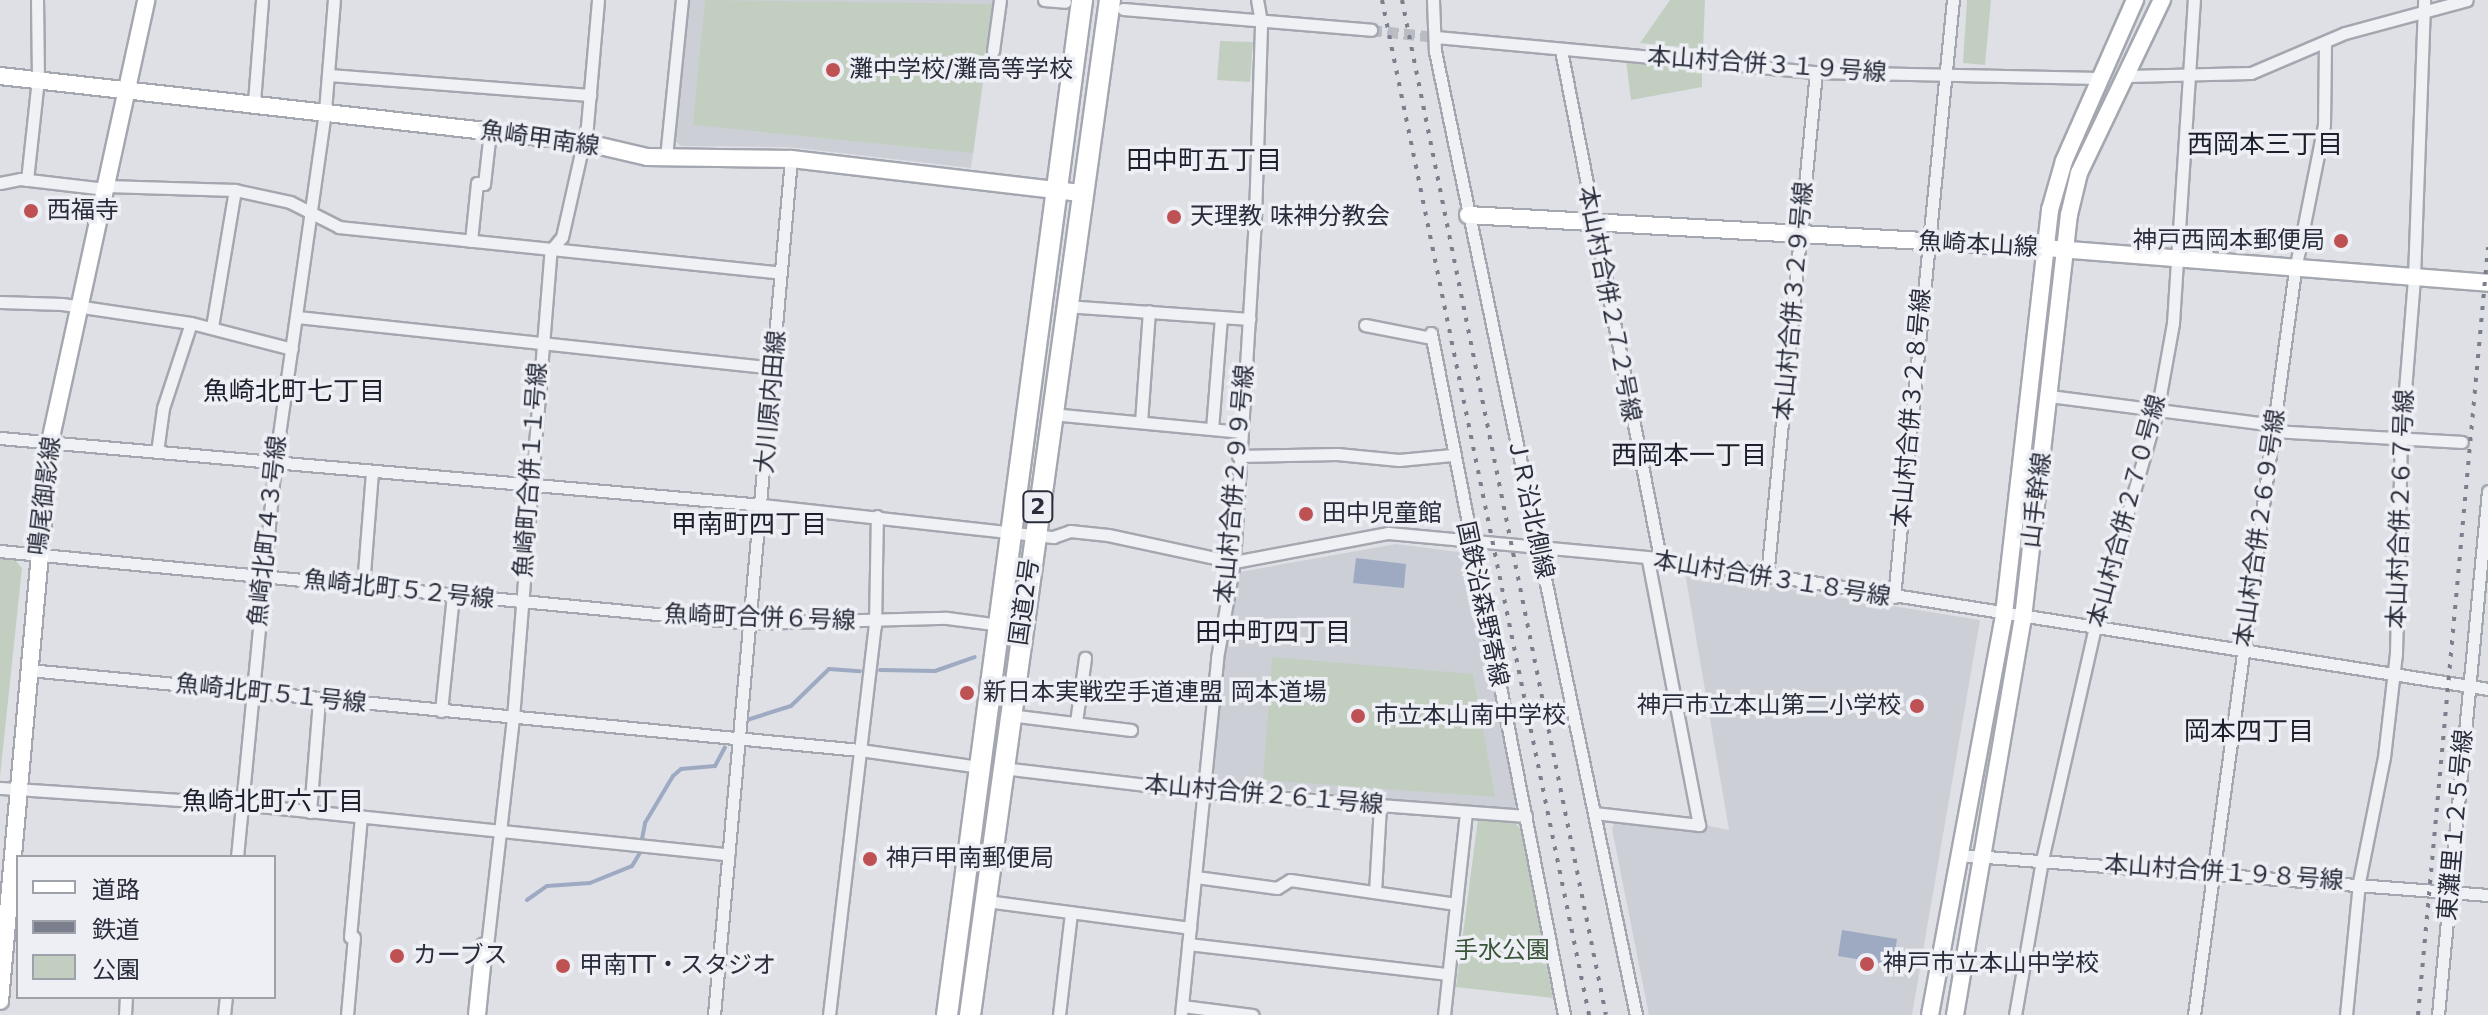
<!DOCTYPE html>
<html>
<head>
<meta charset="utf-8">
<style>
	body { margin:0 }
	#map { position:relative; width:2488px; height:1015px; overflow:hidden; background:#dee0e6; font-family:"DejaVu Sans","Noto Sans JP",sans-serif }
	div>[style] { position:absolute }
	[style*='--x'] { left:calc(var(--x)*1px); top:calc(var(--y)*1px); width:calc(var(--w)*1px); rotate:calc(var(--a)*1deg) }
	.built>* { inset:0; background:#cdcfd7 }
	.green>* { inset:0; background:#c2cfc0 }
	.water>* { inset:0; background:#9daac2 }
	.stream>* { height:4px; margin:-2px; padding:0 2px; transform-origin:2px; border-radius:2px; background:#9daac2 }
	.street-tunnel>* { height:11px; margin-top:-5.5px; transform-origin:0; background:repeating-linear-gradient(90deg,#babcc4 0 11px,transparent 0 16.5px) }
	.roads { filter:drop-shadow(2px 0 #a4a7af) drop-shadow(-2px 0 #a4a7af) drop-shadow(0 2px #a4a7af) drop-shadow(0 -2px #a4a7af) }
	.street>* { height:11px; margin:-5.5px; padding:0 5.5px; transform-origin:5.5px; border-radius:5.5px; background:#f0f1f5 }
	.secondary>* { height:16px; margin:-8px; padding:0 8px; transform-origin:8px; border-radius:8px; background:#fff }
	.highway>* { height:20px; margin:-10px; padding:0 10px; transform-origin:10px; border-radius:10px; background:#fff }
	.rail>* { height:4px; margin-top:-2px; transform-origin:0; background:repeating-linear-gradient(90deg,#7a7e8d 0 4px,transparent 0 12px) }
	.dots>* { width:22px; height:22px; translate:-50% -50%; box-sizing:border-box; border:4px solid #edeff4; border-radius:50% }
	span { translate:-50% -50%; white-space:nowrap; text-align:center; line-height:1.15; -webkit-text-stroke:7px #edeff4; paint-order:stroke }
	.shield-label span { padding:2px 6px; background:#edeff4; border:2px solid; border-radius:6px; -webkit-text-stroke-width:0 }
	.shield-label { font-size:22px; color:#292d3b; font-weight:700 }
	.street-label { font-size:24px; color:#292d3b }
	.poi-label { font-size:24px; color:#292d3b }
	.left { translate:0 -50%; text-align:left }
	.right { translate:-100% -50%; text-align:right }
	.park-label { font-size:24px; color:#3a5538 }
	.neighbourhood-label { font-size:26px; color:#1c1f2c }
	.legend { position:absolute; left:16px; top:855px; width:260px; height:144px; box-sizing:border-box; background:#edeff4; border:2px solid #9fa1aa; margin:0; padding:10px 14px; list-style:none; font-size:24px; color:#292d3b }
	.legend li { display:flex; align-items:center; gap:16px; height:40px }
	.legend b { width:40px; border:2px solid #9fa1aa }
</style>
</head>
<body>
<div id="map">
	<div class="built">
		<i style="clip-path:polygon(688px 0,995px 0,971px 168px,789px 147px,681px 146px,673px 139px)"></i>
		<i style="clip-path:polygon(1396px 544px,1459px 552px,1468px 559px,1517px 806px,1511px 810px,1222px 784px,1213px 774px,1223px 659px,1240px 572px)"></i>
		<i style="clip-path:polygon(1685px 573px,1980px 620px,1912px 1015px,1649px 1015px,1612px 829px,1615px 821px,1705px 832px,1704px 825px,1729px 830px)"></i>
	</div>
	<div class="green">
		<i style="clip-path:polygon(705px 0,993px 4px,973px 153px,693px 125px)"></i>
		<i style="clip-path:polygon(1670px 0,1705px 0,1703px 49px,1640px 43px)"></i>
		<i style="clip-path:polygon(1967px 0,1991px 0,1985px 65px,1963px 63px)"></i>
		<i style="clip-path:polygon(1220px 41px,1253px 42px,1250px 82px,1217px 80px)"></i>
		<i style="clip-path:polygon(1626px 60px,1702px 68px,1702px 87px,1631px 100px)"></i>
		<i style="clip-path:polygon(0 557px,13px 558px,22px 568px,0 777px)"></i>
		<i style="clip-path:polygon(1272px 657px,1473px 674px,1495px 797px,1263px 780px)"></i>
		<i style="clip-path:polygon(1478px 819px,1515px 823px,1522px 830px,1553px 998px,1456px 987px)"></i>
	</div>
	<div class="water">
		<i style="clip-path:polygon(1356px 558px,1406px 564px,1404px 588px,1353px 583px)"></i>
		<i style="clip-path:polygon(1842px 930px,1897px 939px,1893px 965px,1838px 956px)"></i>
	</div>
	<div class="stream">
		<i style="--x:880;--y:670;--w:55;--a:1"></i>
		<i style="--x:935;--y:671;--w:42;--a:-19.3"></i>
		<i style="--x:747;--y:720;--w:46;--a:-17.7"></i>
		<i style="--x:791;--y:706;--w:53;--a:-44.2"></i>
		<i style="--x:829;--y:669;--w:31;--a:4"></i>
		<i style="--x:642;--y:839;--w:16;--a:-79"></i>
		<i style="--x:645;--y:823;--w:55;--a:-59.2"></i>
		<i style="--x:673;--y:776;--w:11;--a:-41"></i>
		<i style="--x:681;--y:769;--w:34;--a:-5"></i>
		<i style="--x:715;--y:766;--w:21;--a:-62"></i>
		<i style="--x:527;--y:900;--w:24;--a:-35"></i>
		<i style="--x:547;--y:886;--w:43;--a:-4"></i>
		<i style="--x:590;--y:883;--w:45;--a:-22"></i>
		<i style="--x:632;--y:866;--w:17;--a:-59"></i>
	</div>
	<div class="street-tunnel">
		<i style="--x:1371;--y:30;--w:65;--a:6.1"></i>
	</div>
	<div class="roads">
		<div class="street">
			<i style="--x:1044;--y:0;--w:21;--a:5"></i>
			<i style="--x:1433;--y:0;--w:51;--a:87.8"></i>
			<i style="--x:1435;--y:51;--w:985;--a:78.22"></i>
			<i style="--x:1123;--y:9;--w:249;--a:4.8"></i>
			<i style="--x:1436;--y:37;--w:382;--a:5.3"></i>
			<i style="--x:1816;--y:72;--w:283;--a:1.2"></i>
			<i style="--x:1561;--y:50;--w:518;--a:78.97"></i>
			<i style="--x:993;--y:51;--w:51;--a:-82.2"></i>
			<i style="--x:328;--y:75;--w:263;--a:4.4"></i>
			<i style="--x:2128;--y:76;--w:123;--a:-1.4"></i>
			<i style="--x:2251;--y:73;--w:102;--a:-23.1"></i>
			<i style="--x:2345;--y:33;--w:126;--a:-15.1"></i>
			<i style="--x:254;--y:102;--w:102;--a:-85.5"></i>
			<i style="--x:666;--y:157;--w:158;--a:-84.2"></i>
			<i style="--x:27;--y:180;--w:102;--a:-83.8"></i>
			<i style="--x:38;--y:79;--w:79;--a:-90.7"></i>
			<i style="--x:0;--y:183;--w:20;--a:-11"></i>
			<i style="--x:20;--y:179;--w:86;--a:6.7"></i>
			<i style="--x:106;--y:186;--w:129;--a:1.8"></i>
			<i style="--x:235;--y:190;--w:56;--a:12.3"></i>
			<i style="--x:290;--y:202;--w:55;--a:27"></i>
			<i style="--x:339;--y:227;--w:444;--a:5.9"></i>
			<i style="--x:471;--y:241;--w:58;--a:-84.1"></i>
			<i style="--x:477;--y:183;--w:7;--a:8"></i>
			<i style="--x:484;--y:184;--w:53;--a:-83.5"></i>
			<i style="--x:0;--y:302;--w:62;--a:1.8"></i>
			<i style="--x:62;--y:304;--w:130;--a:8.4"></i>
			<i style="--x:191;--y:323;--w:104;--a:14.4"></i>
			<i style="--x:1065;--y:306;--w:185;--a:4"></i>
			<i style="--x:298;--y:317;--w:479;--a:6.1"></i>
			<i style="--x:1365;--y:325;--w:67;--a:11.1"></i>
			<i style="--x:212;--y:327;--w:139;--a:-80.5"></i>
			<i style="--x:1431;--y:333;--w:695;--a:78.96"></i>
			<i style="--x:2049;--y:396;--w:228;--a:7.3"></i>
			<i style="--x:1051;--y:414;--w:190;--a:5.4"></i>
			<i style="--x:1141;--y:422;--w:111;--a:-85.9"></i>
			<i style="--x:1212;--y:429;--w:112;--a:-85.4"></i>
			<i style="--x:2274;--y:431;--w:188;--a:3.3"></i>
			<i style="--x:0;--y:438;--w:765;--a:5.02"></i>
			<i style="--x:762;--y:505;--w:293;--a:6.3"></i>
			<i style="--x:1053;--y:537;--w:18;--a:-19"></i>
			<i style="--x:1070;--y:531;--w:38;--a:6"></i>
			<i style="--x:1108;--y:535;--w:129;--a:12.1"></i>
			<i style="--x:1234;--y:562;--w:157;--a:-10.7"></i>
			<i style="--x:1388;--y:533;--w:273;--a:5.3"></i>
			<i style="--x:1660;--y:558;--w:838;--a:8.99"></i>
			<i style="--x:157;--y:452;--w:44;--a:-82.2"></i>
			<i style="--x:163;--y:408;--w:89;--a:-71.8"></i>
			<i style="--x:1238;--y:456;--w:99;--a:-1.2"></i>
			<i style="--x:1337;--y:454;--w:62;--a:5.5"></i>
			<i style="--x:1399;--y:460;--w:53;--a:-5.4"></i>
			<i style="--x:0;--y:551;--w:754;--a:5.48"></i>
			<i style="--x:751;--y:623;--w:196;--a:-1.5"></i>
			<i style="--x:947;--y:618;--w:53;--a:7.5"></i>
			<i style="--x:1767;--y:577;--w:507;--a:-84.46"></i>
			<i style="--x:363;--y:586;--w:115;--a:-85.5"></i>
			<i style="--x:1894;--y:597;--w:600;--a:-84.36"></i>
			<i style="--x:29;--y:670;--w:835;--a:5.5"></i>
			<i style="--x:860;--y:750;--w:120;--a:8.1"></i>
			<i style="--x:441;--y:711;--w:117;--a:-84.1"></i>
			<i style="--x:1009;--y:715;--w:123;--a:7"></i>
			<i style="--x:1076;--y:722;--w:65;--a:-82"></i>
			<i style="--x:1002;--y:768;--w:205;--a:6.7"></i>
			<i style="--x:1206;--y:792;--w:321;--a:4.3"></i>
			<i style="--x:0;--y:788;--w:242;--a:3.8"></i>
			<i style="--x:241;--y:804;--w:490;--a:5.9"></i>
			<i style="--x:310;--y:812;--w:113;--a:-85.4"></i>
			<i style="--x:1594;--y:813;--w:106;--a:6.5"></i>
			<i style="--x:1699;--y:825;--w:271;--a:-100.9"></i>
			<i style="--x:1960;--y:855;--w:530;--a:4.33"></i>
			<i style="--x:237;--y:857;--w:396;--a:-84.5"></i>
			<i style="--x:275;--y:463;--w:356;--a:-81.9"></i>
			<i style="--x:325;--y:111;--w:111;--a:-85.4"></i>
			<i style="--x:1196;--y:877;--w:82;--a:7.7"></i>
			<i style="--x:1277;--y:888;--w:15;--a:-32"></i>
			<i style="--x:1290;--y:880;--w:168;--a:8.2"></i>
			<i style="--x:1375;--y:892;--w:87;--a:-86.7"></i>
			<i style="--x:986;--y:901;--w:206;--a:7.5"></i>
			<i style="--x:350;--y:937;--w:121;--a:-84.8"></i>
			<i style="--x:1188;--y:944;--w:262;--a:6.6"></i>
			<i style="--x:487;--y:946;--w:229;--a:-83.5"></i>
			<i style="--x:513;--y:718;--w:470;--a:-85.4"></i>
			<i style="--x:551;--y:250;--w:17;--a:-50"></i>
			<i style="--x:562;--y:237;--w:114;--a:-77.3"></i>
			<i style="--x:587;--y:126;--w:126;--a:-85"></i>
			<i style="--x:1182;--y:1006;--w:71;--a:7.3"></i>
			<i style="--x:125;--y:1015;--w:18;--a:-87"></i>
			<i style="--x:224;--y:1015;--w:18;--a:-84"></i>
			<i style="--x:347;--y:1015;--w:78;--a:-84.9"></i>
			<i style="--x:714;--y:1015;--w:859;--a:-84.86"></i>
			<i style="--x:829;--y:1015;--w:392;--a:-83.3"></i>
			<i style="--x:875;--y:626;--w:110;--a:-89"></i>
			<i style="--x:1059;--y:1015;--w:103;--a:-83.3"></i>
			<i style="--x:1181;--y:1015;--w:359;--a:-84.2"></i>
			<i style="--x:1217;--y:658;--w:97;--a:-80"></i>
			<i style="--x:1234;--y:562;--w:346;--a:-86.5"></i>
			<i style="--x:1255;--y:217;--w:195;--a:-88.2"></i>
			<i style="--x:1261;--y:22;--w:22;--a:-100"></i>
			<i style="--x:1444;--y:1015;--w:203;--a:-83.8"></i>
			<i style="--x:2015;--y:1015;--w:157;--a:-80.1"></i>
			<i style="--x:2042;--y:860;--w:235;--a:-77.2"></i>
			<i style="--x:2094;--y:631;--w:228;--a:-74"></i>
			<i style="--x:2157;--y:412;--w:90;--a:-79.8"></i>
			<i style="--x:2173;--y:323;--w:324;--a:-86.3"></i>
			<i style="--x:2194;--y:1015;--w:752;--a:-82.28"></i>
			<i style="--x:2295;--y:270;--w:148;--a:-78.7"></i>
			<i style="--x:2324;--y:125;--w:83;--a:-89.3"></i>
			<i style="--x:2346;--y:1015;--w:134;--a:-84.4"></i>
			<i style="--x:2359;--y:882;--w:127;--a:-78.7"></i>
			<i style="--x:2384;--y:757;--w:104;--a:-83.4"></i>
			<i style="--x:2396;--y:654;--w:214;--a:-88.7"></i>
			<i style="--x:2401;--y:440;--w:164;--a:-85.4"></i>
			<i style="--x:2414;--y:277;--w:277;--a:-87.9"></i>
			<i style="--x:2438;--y:1015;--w:526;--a:-84.55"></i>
		</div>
		<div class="secondary">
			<i style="--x:0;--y:76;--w:587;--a:6.46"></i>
			<i style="--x:583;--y:142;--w:66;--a:13.2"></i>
			<i style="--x:647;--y:157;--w:144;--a:0.8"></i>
			<i style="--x:791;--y:159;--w:292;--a:6.7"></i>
			<i style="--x:1468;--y:215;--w:578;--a:3.27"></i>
			<i style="--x:2045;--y:248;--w:444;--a:4.5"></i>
			<i style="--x:0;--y:1001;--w:561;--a:-84.89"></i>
			<i style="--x:50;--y:442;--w:452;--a:-77.7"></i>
			<i style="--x:477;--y:1015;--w:69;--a:-84.2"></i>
			<i style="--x:1930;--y:1015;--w:408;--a:-79.5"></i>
			<i style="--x:2004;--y:614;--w:407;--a:-83.5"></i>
			<i style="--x:2050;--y:210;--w:51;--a:-74.1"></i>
			<i style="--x:2064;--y:161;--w:176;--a:-66.2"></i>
			<i style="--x:1955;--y:1015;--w:403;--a:-80.3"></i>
			<i style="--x:2023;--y:618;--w:406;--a:-83.5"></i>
			<i style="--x:2069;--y:215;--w:43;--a:-76.6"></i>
			<i style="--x:2079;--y:173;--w:192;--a:-64.4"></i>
		</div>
		<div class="highway">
			<i style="--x:947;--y:1015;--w:1024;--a:-82.42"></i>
			<i style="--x:970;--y:1015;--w:1025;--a:-82.15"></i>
		</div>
	</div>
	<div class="rail">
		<i style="--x:1382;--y:0;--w:1036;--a:78.47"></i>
		<i style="--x:1402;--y:0;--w:1035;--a:78.64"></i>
		<i style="--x:2418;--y:1015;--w:771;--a:-84.79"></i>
	</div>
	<div class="dots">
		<i style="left:833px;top:70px;background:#bd5153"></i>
		<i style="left:31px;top:211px;background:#bd5153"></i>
		<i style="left:1174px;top:217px;background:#bd5153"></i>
		<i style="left:2341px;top:241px;background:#bd5153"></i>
		<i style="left:1306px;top:514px;background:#bd5153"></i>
		<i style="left:967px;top:693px;background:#bd5153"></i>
		<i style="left:1917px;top:706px;background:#bd5153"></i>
		<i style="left:1358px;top:716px;background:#bd5153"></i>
		<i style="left:870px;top:859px;background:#bd5153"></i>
		<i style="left:397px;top:956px;background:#bd5153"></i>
		<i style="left:1867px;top:964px;background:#bd5153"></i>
		<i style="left:563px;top:966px;background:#bd5153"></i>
	</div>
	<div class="shield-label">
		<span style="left:1038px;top:507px">2</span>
	</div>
	<div class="street-label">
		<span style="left:1767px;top:65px;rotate:4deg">本山村合併３１９号線</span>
		<span style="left:540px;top:139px;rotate:8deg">魚崎甲南線</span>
		<span style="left:1978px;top:245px;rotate:3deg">魚崎本山線</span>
		<span style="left:1794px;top:301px;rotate:-85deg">本山村合併３２９号線</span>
		<span style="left:1609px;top:304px;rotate:79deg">本山村合併２７２号線</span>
		<span style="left:771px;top:402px;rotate:-85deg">大川原内田線</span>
		<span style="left:1912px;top:408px;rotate:-85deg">本山村合併３２８号線</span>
		<span style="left:531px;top:470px;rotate:-86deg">魚崎町合併１１号線</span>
		<span style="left:1235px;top:484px;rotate:-85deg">本山村合併２９９号線</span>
		<span style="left:45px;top:496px;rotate:-83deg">鳴尾御影線</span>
		<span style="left:2037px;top:500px;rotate:-83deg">山手幹線</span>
		<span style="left:1530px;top:508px;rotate:78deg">ＪＲ沿北側線</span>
		<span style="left:2401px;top:509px;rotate:-88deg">本山村合併２６７号線</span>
		<span style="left:2127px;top:511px;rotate:-75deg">本山村合併２７０号線</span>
		<span style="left:2260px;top:528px;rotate:-82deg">本山村合併２６９号線</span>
		<span style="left:268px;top:531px;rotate:-84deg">魚崎北町４３号線</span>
		<span style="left:1772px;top:579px;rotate:9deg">本山村合併３１８号線</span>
		<span style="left:399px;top:590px;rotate:6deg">魚崎北町５２号線</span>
		<span style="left:1025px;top:602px;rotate:-82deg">国道2号</span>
		<span style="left:1482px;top:604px;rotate:78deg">国鉄沿森野寄線</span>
		<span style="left:760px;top:618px;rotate:2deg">魚崎町合併６号線</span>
		<span style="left:271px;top:694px;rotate:6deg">魚崎北町５１号線</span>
		<span style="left:1264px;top:795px;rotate:5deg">本山村合併２６１号線</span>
		<span style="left:2456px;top:825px;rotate:-85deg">東灘里１２５号線</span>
		<span style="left:2224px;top:873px;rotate:4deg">本山村合併１９８号線</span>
	</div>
	<div class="poi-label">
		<span class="left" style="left:849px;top:70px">灘中学校/灘高等学校</span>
		<span class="left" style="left:47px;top:211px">西福寺</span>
		<span class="left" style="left:1190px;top:217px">天理教 味神分教会</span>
		<span class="right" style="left:2325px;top:241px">神戸西岡本郵便局</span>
		<span class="left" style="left:1322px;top:514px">田中児童館</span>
		<span class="left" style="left:983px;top:693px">新日本実戦空手道連盟 岡本道場</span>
		<span class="right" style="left:1901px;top:706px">神戸市立本山第二小学校</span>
		<span class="left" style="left:1374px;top:716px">市立本山南中学校</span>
		<span class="left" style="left:886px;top:859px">神戸甲南郵便局</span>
		<span class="left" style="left:413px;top:956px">カーブス</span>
		<span class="left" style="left:1883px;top:964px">神戸市立本山中学校</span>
		<span class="left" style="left:579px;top:966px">甲南TT・スタジオ</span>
	</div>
	<div class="park-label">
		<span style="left:1502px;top:951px">手水公園</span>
	</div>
	<div class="neighbourhood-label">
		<span style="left:2265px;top:145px">西岡本三丁目</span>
		<span style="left:1204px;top:161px">田中町五丁目</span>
		<span style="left:294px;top:392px">魚崎北町七丁目</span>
		<span style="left:1689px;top:456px">西岡本一丁目</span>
		<span style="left:749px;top:525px">甲南町四丁目</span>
		<span style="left:1273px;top:633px">田中町四丁目</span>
		<span style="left:2249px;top:732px">岡本四丁目</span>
		<span style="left:273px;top:802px">魚崎北町六丁目</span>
	</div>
	<ul class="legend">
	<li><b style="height:10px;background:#fff"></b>道路</li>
	<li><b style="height:10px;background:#7a7e8d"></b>鉄道</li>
	<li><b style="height:22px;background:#c2cfc0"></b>公園</li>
	</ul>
</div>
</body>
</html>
